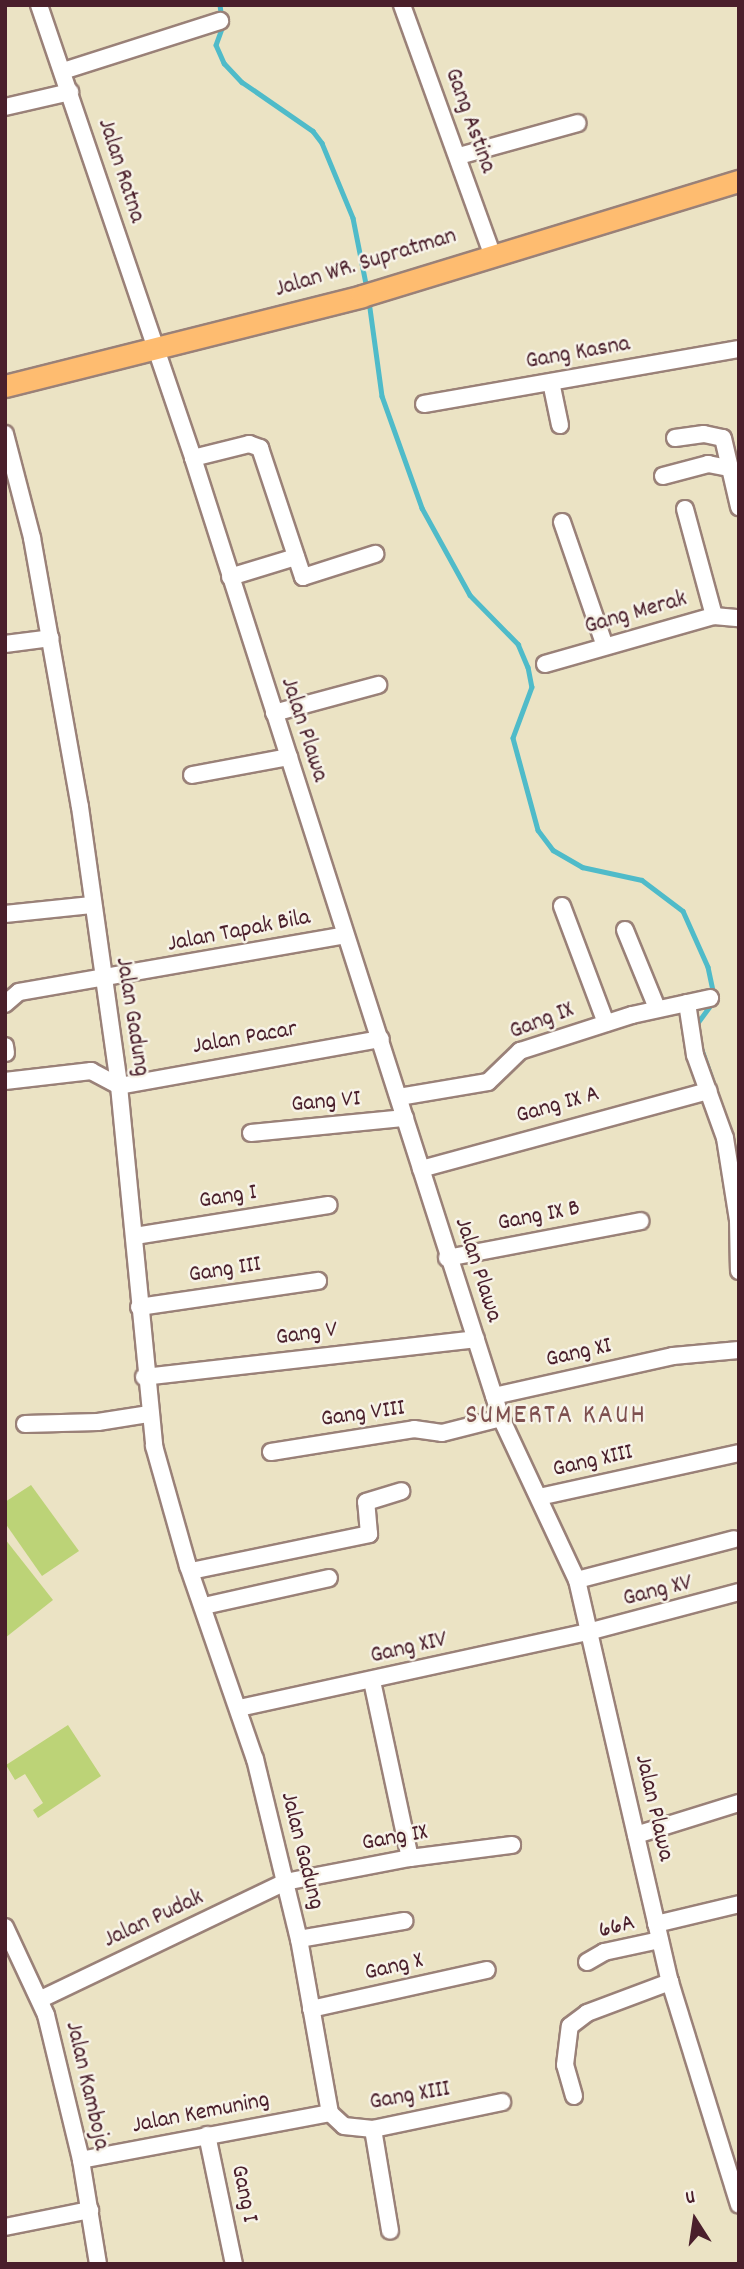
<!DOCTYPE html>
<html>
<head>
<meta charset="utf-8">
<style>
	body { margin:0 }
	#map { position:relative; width:744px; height:2269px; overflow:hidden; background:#ebe3c4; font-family:Dekko,sans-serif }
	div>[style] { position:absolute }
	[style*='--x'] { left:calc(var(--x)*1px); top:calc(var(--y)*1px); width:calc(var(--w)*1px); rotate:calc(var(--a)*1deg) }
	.green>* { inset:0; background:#bcd377 }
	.stream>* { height:4.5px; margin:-2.25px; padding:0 2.25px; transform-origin:2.25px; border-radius:2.25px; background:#4fbbc9 }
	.roads { filter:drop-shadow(2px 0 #9a8178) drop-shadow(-2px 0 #9a8178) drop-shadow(0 2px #9a8178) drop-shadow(0 -2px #9a8178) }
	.minor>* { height:16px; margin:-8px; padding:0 8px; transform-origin:8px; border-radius:8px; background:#fff }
	.major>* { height:21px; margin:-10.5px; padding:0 10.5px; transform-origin:10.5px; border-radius:10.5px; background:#febc70 }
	span { translate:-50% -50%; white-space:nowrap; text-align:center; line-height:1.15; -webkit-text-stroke:5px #f7f3e8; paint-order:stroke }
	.street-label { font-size:24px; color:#4a1f2b }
	.quarter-label { font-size:28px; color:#7e504f; letter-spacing:2px }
	.frame { position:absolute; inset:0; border:7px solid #4a1f2b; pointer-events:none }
	.north { position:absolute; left:660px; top:2185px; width:70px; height:70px; -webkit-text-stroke:5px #f7f3e8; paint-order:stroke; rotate:348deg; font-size:19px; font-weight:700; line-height:28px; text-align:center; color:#4a1f2b }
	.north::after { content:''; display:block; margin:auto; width:24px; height:32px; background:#4a1f2b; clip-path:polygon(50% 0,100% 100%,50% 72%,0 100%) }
</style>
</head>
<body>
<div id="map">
	<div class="green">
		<i style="clip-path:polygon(31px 1485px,79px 1551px,42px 1576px,5px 1523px,5px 1502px)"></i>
		<i style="clip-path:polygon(5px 1539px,53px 1600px,5px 1638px)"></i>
		<i style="clip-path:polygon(68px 1725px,101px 1776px,38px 1818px,33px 1810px,43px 1803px,25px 1774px,15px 1780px,6px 1765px)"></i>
	</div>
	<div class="stream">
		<i style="--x:220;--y:5;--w:21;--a:82"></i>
		<i style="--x:223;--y:26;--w:20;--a:110"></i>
		<i style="--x:216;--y:45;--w:20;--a:66"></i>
		<i style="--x:224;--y:63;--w:26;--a:47"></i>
		<i style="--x:242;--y:82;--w:86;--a:34.6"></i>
		<i style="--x:313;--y:131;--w:15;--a:53"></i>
		<i style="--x:322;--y:143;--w:81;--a:67.5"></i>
		<i style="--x:353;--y:218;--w:72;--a:78.8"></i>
		<i style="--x:369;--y:301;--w:96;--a:82.2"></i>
		<i style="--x:382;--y:396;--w:119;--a:70.3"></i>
		<i style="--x:422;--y:508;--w:99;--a:61.1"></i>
		<i style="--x:470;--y:595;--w:69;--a:45.6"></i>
		<i style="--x:518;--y:644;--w:25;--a:67"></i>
		<i style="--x:528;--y:667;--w:20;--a:79"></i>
		<i style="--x:532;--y:687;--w:54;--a:110.4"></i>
		<i style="--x:513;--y:738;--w:95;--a:74.8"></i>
		<i style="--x:538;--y:830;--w:25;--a:53"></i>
		<i style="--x:553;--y:850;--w:34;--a:30"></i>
		<i style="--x:582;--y:867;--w:61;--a:12.2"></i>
		<i style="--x:642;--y:880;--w:51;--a:37.1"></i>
		<i style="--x:683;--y:911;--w:61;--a:65.9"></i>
		<i style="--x:708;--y:967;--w:30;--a:78"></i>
		<i style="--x:696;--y:1025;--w:26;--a:-54"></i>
		<i style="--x:700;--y:1044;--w:65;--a:71"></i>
	</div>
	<div class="roads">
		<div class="minor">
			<i style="--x:39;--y:5;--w:478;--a:71.2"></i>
			<i style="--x:193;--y:458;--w:1008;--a:72.21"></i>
			<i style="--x:501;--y:1418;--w:179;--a:64.9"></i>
			<i style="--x:577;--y:1580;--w:413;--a:77"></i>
			<i style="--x:670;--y:1982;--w:233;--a:72.8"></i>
			<i style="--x:402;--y:5;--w:265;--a:70.1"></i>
			<i style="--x:63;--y:71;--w:165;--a:-17.7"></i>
			<i style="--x:5;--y:107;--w:67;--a:-13"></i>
			<i style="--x:459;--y:156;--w:123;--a:-15.5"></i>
			<i style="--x:551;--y:382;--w:44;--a:78.2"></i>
			<i style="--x:424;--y:404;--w:320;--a:-9.9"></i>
			<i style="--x:5;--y:434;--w:107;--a:75.4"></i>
			<i style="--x:32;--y:538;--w:273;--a:79.9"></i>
			<i style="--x:80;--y:807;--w:282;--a:82"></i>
			<i style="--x:119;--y:1086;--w:362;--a:84.4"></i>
			<i style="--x:154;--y:1446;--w:125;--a:74.2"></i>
			<i style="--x:188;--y:1566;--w:204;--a:70.9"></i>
			<i style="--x:255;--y:1759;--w:185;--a:76.3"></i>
			<i style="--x:299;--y:1939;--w:177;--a:79.9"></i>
			<i style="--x:675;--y:438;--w:29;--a:-8"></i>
			<i style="--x:704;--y:434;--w:19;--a:12"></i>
			<i style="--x:723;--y:438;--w:71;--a:76.9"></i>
			<i style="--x:193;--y:458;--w:58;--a:-14"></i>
			<i style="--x:249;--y:444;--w:12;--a:20"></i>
			<i style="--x:260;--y:448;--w:136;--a:71.6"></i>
			<i style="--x:303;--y:577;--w:76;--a:-17.7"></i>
			<i style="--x:663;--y:476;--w:47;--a:-14.9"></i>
			<i style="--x:708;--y:464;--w:21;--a:11"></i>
			<i style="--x:685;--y:509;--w:111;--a:74.8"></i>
			<i style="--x:562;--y:522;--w:131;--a:70.9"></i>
			<i style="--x:230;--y:577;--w:69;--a:-16.9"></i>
			<i style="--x:5;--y:644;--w:46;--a:-7.4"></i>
			<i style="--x:545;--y:664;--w:176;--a:-15.9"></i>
			<i style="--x:714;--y:616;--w:25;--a:5"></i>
			<i style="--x:274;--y:713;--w:108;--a:-15.1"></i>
			<i style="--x:192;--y:775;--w:99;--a:-10.5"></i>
			<i style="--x:562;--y:906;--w:125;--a:69.4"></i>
			<i style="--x:5;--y:914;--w:87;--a:-5.9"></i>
			<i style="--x:625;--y:930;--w:84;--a:67.7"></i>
			<i style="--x:687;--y:1003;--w:53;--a:81.3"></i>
			<i style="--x:695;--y:1055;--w:88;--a:70.1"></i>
			<i style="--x:725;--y:1138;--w:83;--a:81"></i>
			<i style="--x:738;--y:1220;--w:51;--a:88.9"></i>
			<i style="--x:5;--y:1004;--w:18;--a:-41"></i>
			<i style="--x:19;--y:992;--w:330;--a:-9.9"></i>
			<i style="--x:5;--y:1046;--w:7;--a:82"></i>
			<i style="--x:5;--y:1081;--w:87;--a:-6.6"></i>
			<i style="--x:91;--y:1071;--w:32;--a:28"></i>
			<i style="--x:119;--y:1086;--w:266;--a:-10.2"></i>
			<i style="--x:399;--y:1097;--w:90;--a:-9.6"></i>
			<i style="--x:488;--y:1082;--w:45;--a:-44.1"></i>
			<i style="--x:520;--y:1051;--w:118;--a:-17.8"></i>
			<i style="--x:632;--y:1015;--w:80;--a:-12.3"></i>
			<i style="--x:251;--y:1133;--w:155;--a:-5.6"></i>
			<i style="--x:421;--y:1169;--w:298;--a:-15.2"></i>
			<i style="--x:135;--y:1236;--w:196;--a:-9.1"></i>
			<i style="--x:447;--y:1258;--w:197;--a:-10.8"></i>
			<i style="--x:139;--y:1307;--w:181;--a:-8.3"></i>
			<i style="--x:144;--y:1377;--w:334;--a:-6.5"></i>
			<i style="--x:494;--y:1396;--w:183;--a:-12.6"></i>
			<i style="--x:673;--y:1356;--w:66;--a:-5.2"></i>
			<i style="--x:25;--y:1424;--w:73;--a:-1.6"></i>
			<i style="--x:98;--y:1422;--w:52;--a:-8.9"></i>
			<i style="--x:271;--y:1452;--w:145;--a:-9.1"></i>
			<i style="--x:414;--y:1429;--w:28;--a:8"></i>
			<i style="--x:442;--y:1433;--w:61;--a:-14.3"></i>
			<i style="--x:539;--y:1497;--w:205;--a:-12.4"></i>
			<i style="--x:191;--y:1571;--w:182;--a:-11.7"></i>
			<i style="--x:369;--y:1534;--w:32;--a:-95"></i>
			<i style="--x:366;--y:1502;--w:37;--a:-17"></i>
			<i style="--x:577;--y:1580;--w:162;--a:-14.6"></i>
			<i style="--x:204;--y:1606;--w:128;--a:-12.6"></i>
			<i style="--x:372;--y:1681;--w:181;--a:77.9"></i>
			<i style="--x:239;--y:1708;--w:357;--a:-12.3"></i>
			<i style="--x:588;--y:1632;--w:156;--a:-14.8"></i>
			<i style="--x:636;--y:1835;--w:108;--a:-17.3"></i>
			<i style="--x:656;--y:1924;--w:85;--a:-13.5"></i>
			<i style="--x:5;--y:1927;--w:97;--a:65"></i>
			<i style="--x:46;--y:2015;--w:149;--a:76.4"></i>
			<i style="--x:81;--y:2160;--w:105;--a:80.7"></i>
			<i style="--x:299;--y:1939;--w:107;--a:-9.7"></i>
			<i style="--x:587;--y:1962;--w:20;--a:-30"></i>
			<i style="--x:604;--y:1952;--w:57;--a:-12.1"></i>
			<i style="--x:41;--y:1999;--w:271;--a:-25.6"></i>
			<i style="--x:285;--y:1882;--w:127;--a:-10.9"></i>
			<i style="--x:410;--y:1858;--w:103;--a:-7.3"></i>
			<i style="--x:311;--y:2009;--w:180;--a:-12.5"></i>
			<i style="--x:574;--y:2096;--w:32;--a:-106"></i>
			<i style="--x:565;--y:2065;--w:39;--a:-83"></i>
			<i style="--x:570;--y:2026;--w:21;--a:-37"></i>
			<i style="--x:587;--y:2013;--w:89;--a:-20.5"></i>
			<i style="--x:330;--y:2113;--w:19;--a:43"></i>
			<i style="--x:344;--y:2126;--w:29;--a:6"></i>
			<i style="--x:373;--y:2129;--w:132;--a:-11.8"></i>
			<i style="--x:373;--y:2129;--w:103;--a:80.5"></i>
			<i style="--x:207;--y:2135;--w:132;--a:78.2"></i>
			<i style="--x:81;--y:2160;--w:253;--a:-10.7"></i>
			<i style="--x:5;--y:2227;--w:87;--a:-11.3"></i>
		</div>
		<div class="major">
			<i style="--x:5;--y:386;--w:368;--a:-14.1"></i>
			<i style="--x:362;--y:296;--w:394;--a:-17"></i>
		</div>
	</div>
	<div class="street-label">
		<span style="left:469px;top:121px;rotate:70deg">Gang Astina</span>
		<span style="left:120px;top:171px;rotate:72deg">Jalan Ratna</span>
		<span style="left:366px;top:264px;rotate:-17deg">Jalan WR. Supratman</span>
		<span style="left:578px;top:354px;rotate:-10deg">Gang Kasna</span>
		<span style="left:636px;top:614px;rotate:-16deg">Gang Merak</span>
		<span style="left:303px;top:730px;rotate:72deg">Jalan Plawa</span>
		<span style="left:239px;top:932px;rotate:-11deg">Jalan Tapak Bila</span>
		<span style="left:131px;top:1017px;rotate:81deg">Jalan Gadung</span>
		<span style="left:542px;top:1022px;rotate:-21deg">Gang IX</span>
		<span style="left:245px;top:1039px;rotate:-10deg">Jalan Pacar</span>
		<span style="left:326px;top:1103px;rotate:-5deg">Gang VI</span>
		<span style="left:558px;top:1106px;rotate:-16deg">Gang IX A</span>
		<span style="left:228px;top:1198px;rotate:-9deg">Gang I</span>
		<span style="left:539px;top:1217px;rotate:-11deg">Gang IX B</span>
		<span style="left:477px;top:1270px;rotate:72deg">Jalan Plawa</span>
		<span style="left:225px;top:1271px;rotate:-9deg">Gang III</span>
		<span style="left:307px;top:1335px;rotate:-8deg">Gang V</span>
		<span style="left:579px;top:1354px;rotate:-13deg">Gang XI</span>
		<span style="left:363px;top:1415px;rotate:-8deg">Gang VIII</span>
		<span style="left:593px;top:1462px;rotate:-13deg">Gang XIII</span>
		<span style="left:658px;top:1592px;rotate:-14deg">Gang XV</span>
		<span style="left:409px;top:1649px;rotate:-13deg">Gang XIV</span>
		<span style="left:653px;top:1808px;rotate:77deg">Jalan Plawa</span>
		<span style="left:395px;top:1839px;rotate:-10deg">Gang IX</span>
		<span style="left:301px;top:1851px;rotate:76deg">Jalan Gadung</span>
		<span style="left:154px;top:1920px;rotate:-25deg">Jalan Pudak</span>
		<span style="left:617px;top:1928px;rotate:-15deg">66A</span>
		<span style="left:394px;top:1968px;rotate:-13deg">Gang X</span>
		<span style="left:86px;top:2086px;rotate:77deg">Jalan Kamboja</span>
		<span style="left:410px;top:2097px;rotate:-10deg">Gang XIII</span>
		<span style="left:201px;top:2114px;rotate:-11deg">Jalan Kemuning</span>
		<span style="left:243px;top:2194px;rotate:78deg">Gang I</span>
	</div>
	<div class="quarter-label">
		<span style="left:556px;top:1417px">SUMERTA KAUH</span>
	</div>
	<div class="frame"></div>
	<div class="north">U</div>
</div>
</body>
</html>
